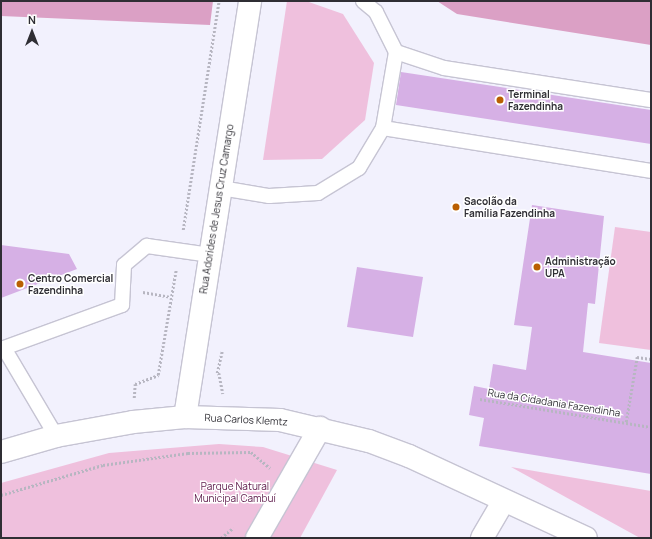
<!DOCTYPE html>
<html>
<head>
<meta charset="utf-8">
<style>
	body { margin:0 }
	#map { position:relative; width:652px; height:539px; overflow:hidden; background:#f2f1fd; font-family:Manrope,sans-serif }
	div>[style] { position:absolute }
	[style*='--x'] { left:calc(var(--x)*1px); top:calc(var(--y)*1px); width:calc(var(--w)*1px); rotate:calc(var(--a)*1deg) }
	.green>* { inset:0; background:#efc0dd }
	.forest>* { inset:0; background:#dba0c5 }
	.building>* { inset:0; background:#d6b0e5 }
	.path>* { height:2.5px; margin-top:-1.25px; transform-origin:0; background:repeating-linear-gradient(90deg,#b7b6c1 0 2px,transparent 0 4px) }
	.roads { filter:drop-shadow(1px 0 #c6c4d3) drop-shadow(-1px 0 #c6c4d3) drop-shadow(0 1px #c6c4d3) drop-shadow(0 -1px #c6c4d3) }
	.lane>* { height:14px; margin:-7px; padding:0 7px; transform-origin:7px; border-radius:7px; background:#fff }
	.street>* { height:22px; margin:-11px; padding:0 11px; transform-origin:11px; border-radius:11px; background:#fff }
	.secondary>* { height:22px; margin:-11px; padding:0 11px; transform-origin:11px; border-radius:11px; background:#fff }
	.dots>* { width:11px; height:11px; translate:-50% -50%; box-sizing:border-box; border:2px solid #fff; border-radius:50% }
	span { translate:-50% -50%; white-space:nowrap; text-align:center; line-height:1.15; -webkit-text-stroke:3px #fff; paint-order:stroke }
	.poi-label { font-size:10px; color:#2f2e34; font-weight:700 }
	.left { translate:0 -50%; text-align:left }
	.street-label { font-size:10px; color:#2f2e34 }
	.park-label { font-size:10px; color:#5d194a }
	.frame { position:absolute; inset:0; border:2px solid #2f2e34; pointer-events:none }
	.north { position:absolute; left:12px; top:12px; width:40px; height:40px; -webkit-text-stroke:3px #fff; paint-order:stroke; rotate:0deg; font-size:11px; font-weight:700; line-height:16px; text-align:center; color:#2f2e34 }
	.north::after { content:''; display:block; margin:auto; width:14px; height:18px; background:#2f2e34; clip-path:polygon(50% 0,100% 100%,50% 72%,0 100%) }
</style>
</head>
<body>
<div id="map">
	<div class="green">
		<i style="clip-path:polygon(287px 1px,306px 1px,343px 14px,374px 63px,365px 120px,322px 159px,263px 160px)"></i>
		<i style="clip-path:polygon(615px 227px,651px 232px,651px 350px,599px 343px)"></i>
		<i style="clip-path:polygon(219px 444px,263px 447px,337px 470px,300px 538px,1px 538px,1px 483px,109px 453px)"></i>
		<i style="clip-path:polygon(511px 467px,651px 491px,651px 538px,640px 538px)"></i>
	</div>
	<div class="forest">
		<i style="clip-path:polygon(1px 1px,213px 1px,210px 25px,1px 16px)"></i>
		<i style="clip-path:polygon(437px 1px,651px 1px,651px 45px,457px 14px)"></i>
	</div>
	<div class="building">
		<i style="clip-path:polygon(401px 72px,651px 110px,651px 144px,396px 105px)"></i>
		<i style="clip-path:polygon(532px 205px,604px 216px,595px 304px,588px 303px,583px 352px,651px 363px,651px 474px,479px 446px,484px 418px,469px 415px,474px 386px,489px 389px,493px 364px,526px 370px,532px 327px,514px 325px)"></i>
		<i style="clip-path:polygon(1px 245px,69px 254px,77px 269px,1px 298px)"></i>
		<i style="clip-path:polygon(357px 267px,423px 277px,413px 337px,347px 327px)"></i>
	</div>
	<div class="path">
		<i style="--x:183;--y:230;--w:232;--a:-81.1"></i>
		<i style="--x:143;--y:292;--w:28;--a:10"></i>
		<i style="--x:217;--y:373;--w:22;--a:-77"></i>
		<i style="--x:219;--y:373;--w:21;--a:79"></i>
		<i style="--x:134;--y:398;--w:14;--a:-86"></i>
		<i style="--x:135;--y:384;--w:25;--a:-21"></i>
		<i style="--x:158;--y:375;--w:107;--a:-80.3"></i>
		<i style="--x:480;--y:399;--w:173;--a:9.3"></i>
		<i style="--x:626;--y:422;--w:66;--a:-80.4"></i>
		<i style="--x:637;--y:357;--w:14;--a:8"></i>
		<i style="--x:1;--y:495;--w:106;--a:-16.4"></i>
		<i style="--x:103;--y:465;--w:86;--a:-8"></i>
		<i style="--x:188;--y:453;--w:63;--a:-0.9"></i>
		<i style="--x:251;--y:452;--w:25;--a:40"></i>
		<i style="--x:221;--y:538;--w:16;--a:-40"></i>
	</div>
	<div class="roads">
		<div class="lane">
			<i style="--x:396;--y:52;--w:51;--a:18.4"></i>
			<i style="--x:444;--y:68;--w:209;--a:8.8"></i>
			<i style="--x:383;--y:128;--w:271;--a:9.1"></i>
			<i style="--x:221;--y:188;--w:49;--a:9.5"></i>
			<i style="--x:269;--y:196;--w:49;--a:-3.5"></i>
			<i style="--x:318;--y:193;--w:48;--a:-31.4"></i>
			<i style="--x:359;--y:168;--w:47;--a:-59"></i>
			<i style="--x:383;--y:128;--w:77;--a:-80.3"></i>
			<i style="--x:396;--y:52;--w:45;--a:-116.6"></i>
			<i style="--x:376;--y:12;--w:17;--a:-140"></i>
			<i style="--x:4;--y:348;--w:102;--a:59.4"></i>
			<i style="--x:1;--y:349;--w:129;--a:-20"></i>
			<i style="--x:122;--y:305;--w:40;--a:-87.1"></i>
			<i style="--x:124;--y:265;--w:30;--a:-40"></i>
			<i style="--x:147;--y:246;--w:64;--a:8.1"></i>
		</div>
		<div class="street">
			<i style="--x:257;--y:538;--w:127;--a:-60.2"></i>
		</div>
		<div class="secondary">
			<i style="--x:185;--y:417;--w:421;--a:-81.1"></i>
			<i style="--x:1;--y:452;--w:57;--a:-16.2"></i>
			<i style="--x:56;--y:436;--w:78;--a:-10.3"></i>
			<i style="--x:133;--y:422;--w:52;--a:-5.5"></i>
			<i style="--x:185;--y:417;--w:95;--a:1.8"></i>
			<i style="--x:280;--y:420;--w:91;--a:13.3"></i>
			<i style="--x:369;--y:441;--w:43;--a:20.6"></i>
			<i style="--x:409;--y:456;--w:195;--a:24.9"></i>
			<i style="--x:482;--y:538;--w:42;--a:-59.7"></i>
		</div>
	</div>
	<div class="dots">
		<i style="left:500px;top:100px;background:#ba5f02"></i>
		<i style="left:456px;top:207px;background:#ba5f02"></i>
		<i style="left:537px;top:267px;background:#ba5f02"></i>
		<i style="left:20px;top:284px;background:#ba5f02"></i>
	</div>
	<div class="poi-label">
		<span class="left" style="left:508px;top:100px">Terminal<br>Fazendinha</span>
		<span class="left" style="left:464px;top:207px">Sacolão da<br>Família Fazendinha</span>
		<span class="left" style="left:545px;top:267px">Administração<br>UPA</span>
		<span class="left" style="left:28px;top:284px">Centro Comercial<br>Fazendinha</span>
	</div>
	<div class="street-label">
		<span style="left:217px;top:209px;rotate:-81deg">Rua Adorides de Jesus Cruz Camargo</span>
		<span style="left:554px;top:403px;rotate:9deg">Rua da Cidadania Fazendinha</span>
		<span style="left:246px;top:420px;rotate:3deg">Rua Carlos Klemtz</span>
	</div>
	<div class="park-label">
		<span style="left:235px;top:492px">Parque Natural<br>Municipal Cambuí</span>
	</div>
	<div class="frame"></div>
	<div class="north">N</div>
</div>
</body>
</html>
